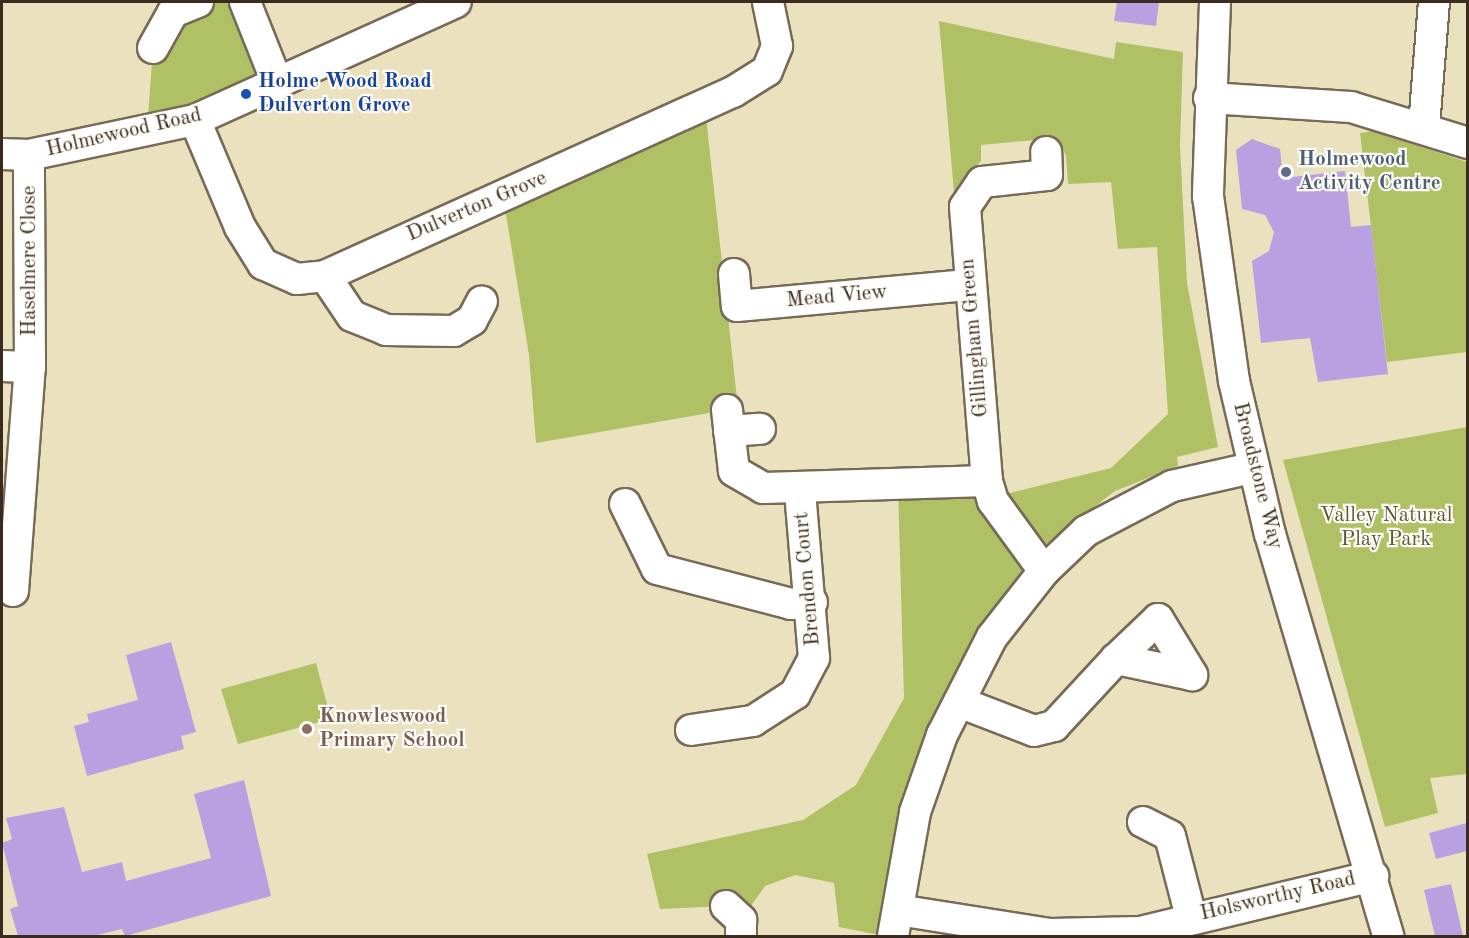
<!DOCTYPE html>
<html>
<head>
<meta charset="utf-8">
<style>
	body { margin:0 }
	#map { position:relative; width:1469px; height:938px; overflow:hidden; background:#eae1be; font-family:"Old Standard TT",serif }
	div>[style] { position:absolute }
	[style*='--x'] { left:calc(var(--x)*1px); top:calc(var(--y)*1px); width:calc(var(--w)*1px); rotate:calc(var(--a)*1deg) }
	.green>* { inset:0; background:#afc164 }
	.building>* { inset:0; background:#b9a0e1 }
	.roads { filter:drop-shadow(2px 0 #786a56) drop-shadow(-2px 0 #786a56) drop-shadow(0 2px #786a56) drop-shadow(0 -2px #786a56) }
	.minor>* { height:30px; margin:-15px; padding:0 15px; transform-origin:15px; border-radius:15px; background:#fff }
	.dots>* { width:16px; height:16px; translate:-50% -50%; box-sizing:border-box; border:3px solid #fdfcf7; border-radius:50% }
	span { translate:-50% -50%; white-space:nowrap; text-align:center; line-height:1.15; -webkit-text-stroke:4.5px #fdfcf7; paint-order:stroke }
	.transit-label { font-size:21px; color:#164399; font-weight:700 }
	.left { translate:0 -50%; text-align:left }
	.street-label { font-size:21px; color:#3b2a1e }
	.service-label { font-size:21px; color:#4e5e75; font-weight:700 }
	.park-label { font-size:21px; color:#5e5733 }
	.education-label { font-size:21px; color:#785e54; font-weight:700 }
	.frame { position:absolute; inset:0; border:3px solid #3b2a1e; pointer-events:none }
</style>
</head>
<body>
<div id="map">
	<div class="green">
		<i style="clip-path:polygon(198px 2px,245px 2px,278px 85px,147px 130px,153px 48px)"></i>
		<i style="clip-path:polygon(939px 21px,1114px 59px,1116px 42px,1183px 52px,1180px 146px,1187px 283px,1218px 447px,1177px 457px,1178px 466px,1115px 491px,1046px 544px,1040px 544px,1006px 494px,1111px 468px,1168px 414px,1157px 247px,1118px 249px,1111px 182px,1068px 184px,1066px 156px,1057px 138px,981px 145px,981px 161px,954px 192px)"></i>
		<i style="clip-path:polygon(705px 108px,738px 408px,536px 443px,529px 355px,503px 196px)"></i>
		<i style="clip-path:polygon(1373px 131px,1467px 162px,1467px 352px,1387px 362px,1360px 133px)"></i>
		<i style="clip-path:polygon(1467px 427px,1467px 774px,1430px 778px,1438px 813px,1385px 827px,1283px 460px)"></i>
		<i style="clip-path:polygon(987px 481px,1044px 571px,992px 637px,884px 936px,839px 927px,834px 883px,795px 875px,765px 886px,741px 920px,726px 906px,660px 909px,647px 854px,803px 820px,856px 785px,904px 698px,898px 487px)"></i>
		<i style="clip-path:polygon(316px 663px,331px 719px,238px 744px,221px 689px)"></i>
	</div>
	<div class="building">
		<i style="clip-path:polygon(1117px 2px,1159px 2px,1156px 26px,1114px 21px)"></i>
		<i style="clip-path:polygon(1252px 139px,1280px 149px,1283px 178px,1345px 171px,1351px 227px,1371px 225px,1388px 374px,1318px 382px,1310px 338px,1261px 343px,1252px 261px,1269px 251px,1274px 232px,1265px 215px,1242px 209px,1236px 150px)"></i>
		<i style="clip-path:polygon(171px 642px,196px 732px,181px 736px,184px 749px,87px 776px,74px 726px,89px 722px,87px 714px,138px 700px,126px 655px)"></i>
		<i style="clip-path:polygon(244px 780px,271px 896px,125px 936px,122px 929px,93px 936px,18px 936px,10px 909px,18px 906px,2px 843px,12px 839px,6px 818px,64px 807px,82px 872px,122px 862px,126px 881px,211px 858px,194px 794px)"></i>
		<i style="clip-path:polygon(1467px 823px,1467px 851px,1436px 859px,1429px 833px)"></i>
		<i style="clip-path:polygon(1451px 884px,1463px 936px,1435px 936px,1424px 890px)"></i>
	</div>
	<div class="roads">
		<div class="minor">
			<i style="--x:245;--y:2;--w:89;--a:68.3"></i>
			<i style="--x:1215;--y:2;--w:194;--a:92.1"></i>
			<i style="--x:1208;--y:196;--w:187;--a:82"></i>
			<i style="--x:1234;--y:381;--w:157;--a:76.8"></i>
			<i style="--x:1270;--y:534;--w:419;--a:73.6"></i>
			<i style="--x:153;--y:48;--w:41;--a:-60.9"></i>
			<i style="--x:173;--y:12;--w:27;--a:-22"></i>
			<i style="--x:1209;--y:98;--w:142;--a:3.6"></i>
			<i style="--x:1351;--y:107;--w:122;--a:17.1"></i>
			<i style="--x:195;--y:120;--w:116;--a:67.2"></i>
			<i style="--x:240;--y:227;--w:44;--a:58.1"></i>
			<i style="--x:263;--y:264;--w:37;--a:24"></i>
			<i style="--x:297;--y:279;--w:28;--a:-6"></i>
			<i style="--x:325;--y:276;--w:448;--a:-24.3"></i>
			<i style="--x:733;--y:92;--w:40;--a:-32"></i>
			<i style="--x:767;--y:71;--w:27;--a:-68"></i>
			<i style="--x:777;--y:46;--w:45;--a:-101.6"></i>
			<i style="--x:1424;--y:126;--w:124;--a:-85.4"></i>
			<i style="--x:2;--y:154;--w:27;--a:2"></i>
			<i style="--x:29;--y:155;--w:170;--a:-11.9"></i>
			<i style="--x:195;--y:120;--w:286;--a:-24.3"></i>
			<i style="--x:734;--y:274;--w:32;--a:85"></i>
			<i style="--x:737;--y:306;--w:234;--a:-5.2"></i>
			<i style="--x:325;--y:276;--w:48;--a:56"></i>
			<i style="--x:352;--y:316;--w:37;--a:22"></i>
			<i style="--x:386;--y:330;--w:68;--a:0.8"></i>
			<i style="--x:454;--y:331;--w:21;--a:-31"></i>
			<i style="--x:472;--y:320;--w:21;--a:-62"></i>
			<i style="--x:2;--y:366;--w:28;--a:2"></i>
			<i style="--x:30;--y:367;--w:212;--a:-90.3"></i>
			<i style="--x:727;--y:410;--w:61;--a:83.5"></i>
			<i style="--x:734;--y:471;--w:34;--a:30"></i>
			<i style="--x:763;--y:488;--w:224;--a:-1.8"></i>
			<i style="--x:729;--y:431;--w:31;--a:-4"></i>
			<i style="--x:625;--y:504;--w:72;--a:63.8"></i>
			<i style="--x:657;--y:569;--w:138;--a:14.6"></i>
			<i style="--x:791;--y:604;--w:21;--a:-5"></i>
			<i style="--x:1044;--y:571;--w:87;--a:-126.1"></i>
			<i style="--x:993;--y:501;--w:21;--a:-107"></i>
			<i style="--x:987;--y:481;--w:275;--a:-94.6"></i>
			<i style="--x:965;--y:207;--w:30;--a:-56"></i>
			<i style="--x:982;--y:182;--w:65;--a:-6.1"></i>
			<i style="--x:1047;--y:175;--w:23;--a:-92"></i>
			<i style="--x:13;--y:591;--w:225;--a:-85.7"></i>
			<i style="--x:959;--y:702;--w:80;--a:21.1"></i>
			<i style="--x:1034;--y:731;--w:21;--a:-14"></i>
			<i style="--x:1054;--y:726;--w:91;--a:-47.2"></i>
			<i style="--x:1116;--y:659;--w:58;--a:-43.6"></i>
			<i style="--x:1158;--y:619;--w:66;--a:58.7"></i>
			<i style="--x:1192;--y:675;--w:78;--a:-168.1"></i>
			<i style="--x:691;--y:730;--w:63;--a:-8.3"></i>
			<i style="--x:753;--y:721;--w:50;--a:-32.7"></i>
			<i style="--x:795;--y:694;--w:41;--a:-62.2"></i>
			<i style="--x:814;--y:658;--w:169;--a:-94.8"></i>
			<i style="--x:1143;--y:822;--w:30;--a:27"></i>
			<i style="--x:1170;--y:836;--w:84;--a:75.5"></i>
			<i style="--x:726;--y:906;--w:21;--a:43"></i>
			<i style="--x:741;--y:920;--w:16;--a:90"></i>
			<i style="--x:898;--y:910;--w:154;--a:9"></i>
			<i style="--x:1050;--y:934;--w:90;--a:-1.3"></i>
			<i style="--x:1140;--y:932;--w:240;--a:-13.5"></i>
			<i style="--x:893;--y:936;--w:126;--a:-79.9"></i>
			<i style="--x:915;--y:812;--w:82;--a:-70.7"></i>
			<i style="--x:942;--y:735;--w:110;--a:-63"></i>
			<i style="--x:992;--y:637;--w:84;--a:-51.8"></i>
			<i style="--x:1044;--y:571;--w:58;--a:-43.6"></i>
			<i style="--x:1086;--y:531;--w:97;--a:-27.6"></i>
			<i style="--x:1172;--y:486;--w:82;--a:-12.7"></i>
		</div>
	</div>
	<div class="dots">
		<i style="left:246px;top:94px;background:#1a4fb4"></i>
		<i style="left:1286px;top:172px;background:#5c6f8a"></i>
		<i style="left:307px;top:729px;background:#8d6e63"></i>
	</div>
	<div class="transit-label">
		<span class="left" style="left:258px;top:94px">Holme Wood Road<br>Dulverton Grove</span>
	</div>
	<div class="street-label">
		<span style="left:124px;top:133px;rotate:-13deg">Holmewood Road</span>
		<span style="left:477px;top:207px;rotate:-23deg">Dulverton Grove</span>
		<span style="left:30px;top:261px;rotate:-90deg">Haselmere Close</span>
		<span style="left:837px;top:297px;rotate:-5deg">Mead View</span>
		<span style="left:975px;top:338px;rotate:-95deg">Gillingham Green</span>
		<span style="left:1257px;top:476px;rotate:76deg">Broadstone Way</span>
		<span style="left:808px;top:579px;rotate:-95deg">Brendon Court</span>
		<span style="left:1278px;top:897px;rotate:-13deg">Holsworthy Road</span>
	</div>
	<div class="service-label">
		<span class="left" style="left:1298px;top:172px">Holmewood<br>Activity Centre</span>
	</div>
	<div class="park-label">
		<span style="left:1386px;top:528px">Valley Natural<br>Play Park</span>
	</div>
	<div class="education-label">
		<span class="left" style="left:319px;top:729px">Knowleswood<br>Primary School</span>
	</div>
	<div class="frame"></div>
</div>
</body>
</html>
